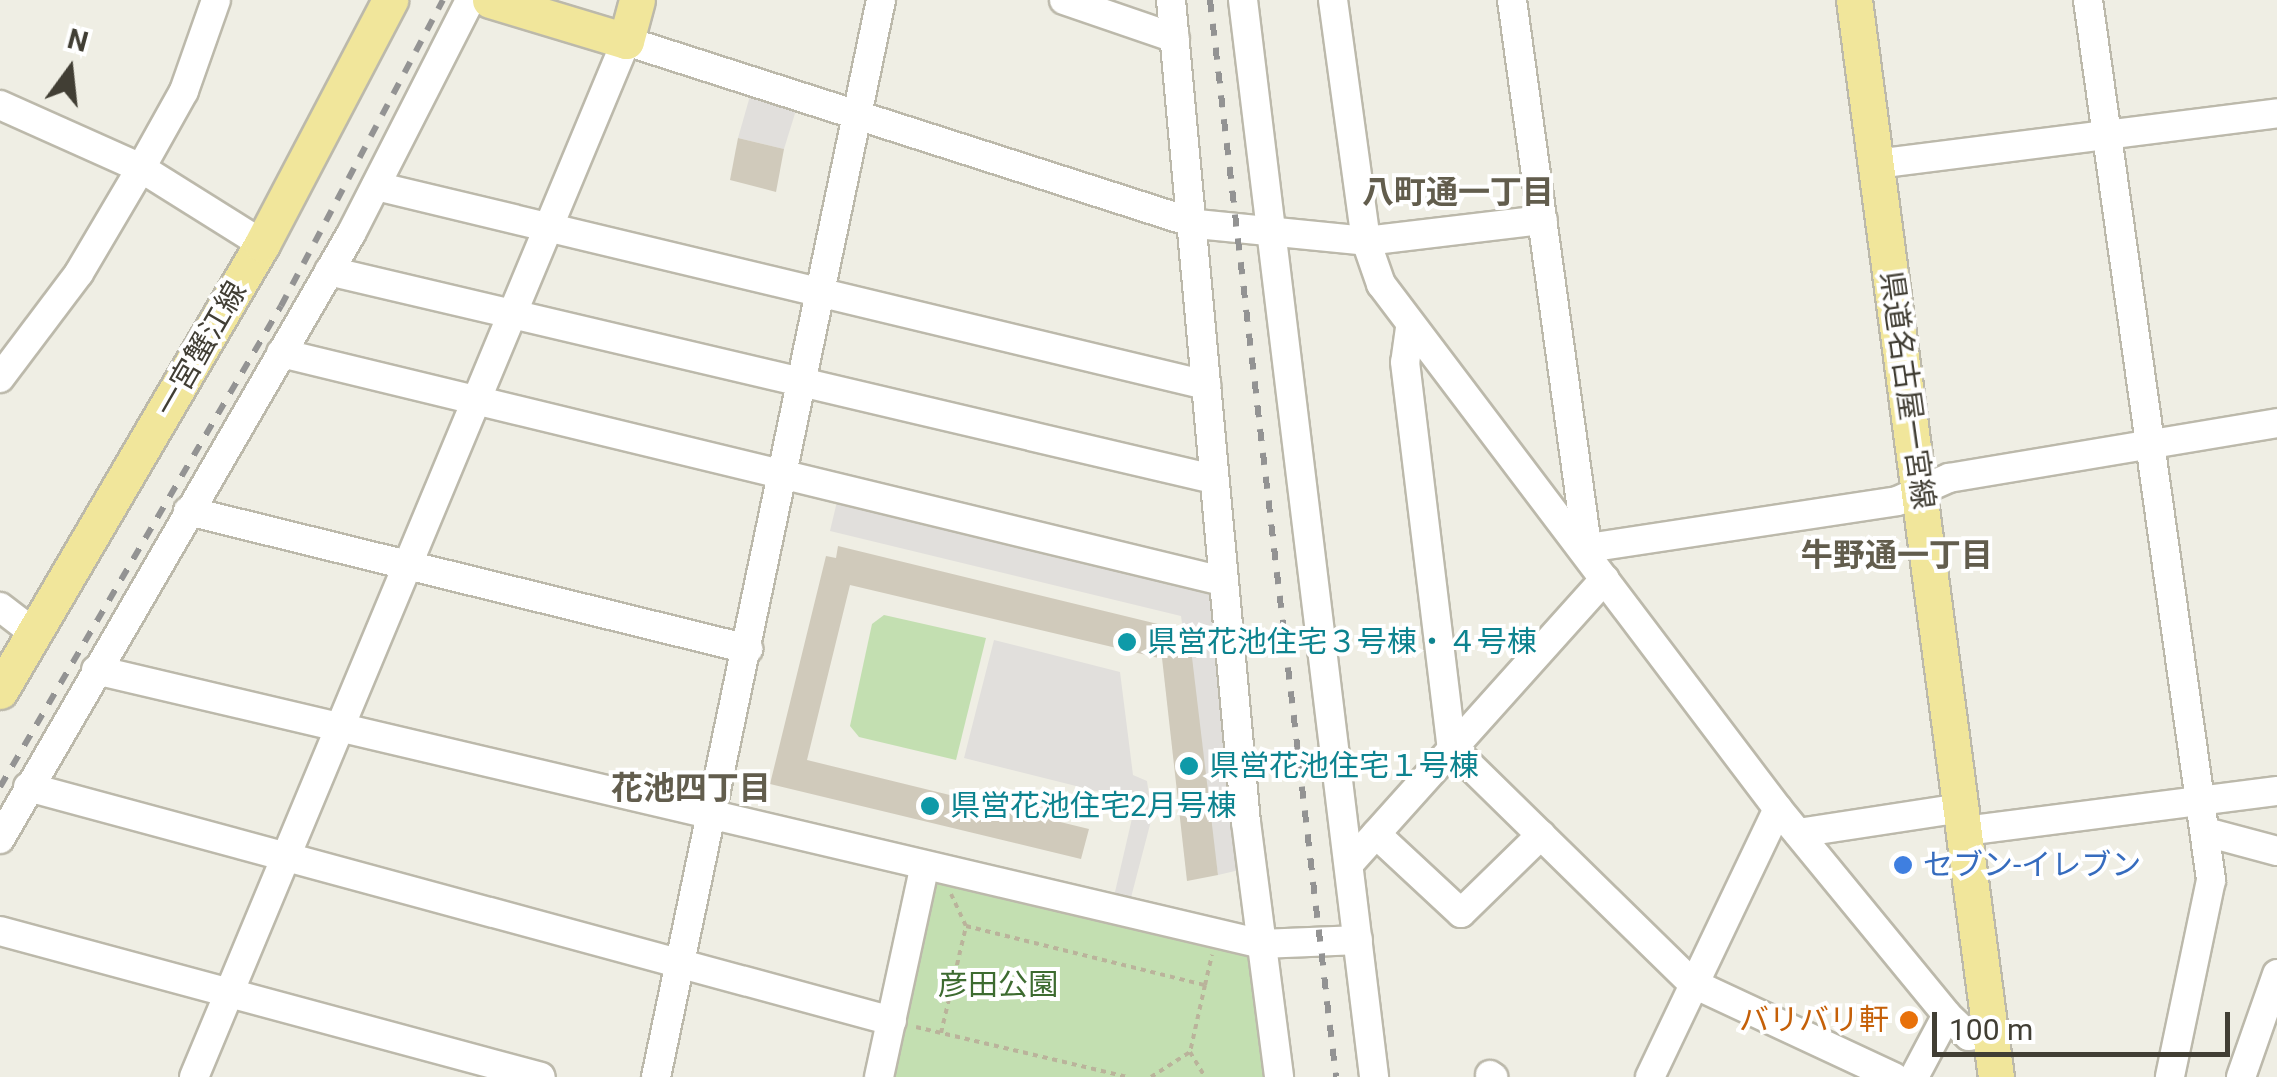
<!DOCTYPE html>
<html>
<head>
<meta charset="utf-8">
<style>
	body { margin:0 }
	#map { position:relative; width:2277px; height:1077px; overflow:hidden; background:#efeee4; font-family:Roboto,"Noto Sans JP",sans-serif }
	div>[style] { position:absolute }
	[style*='--x'] { left:calc(var(--x)*1px); top:calc(var(--y)*1px); width:calc(var(--w)*1px); rotate:calc(var(--a)*1deg) }
	.green>* { inset:0; background:#c3dfb1 }
	.parking>* { inset:0; background:#e1dfdc }
	.building>* { inset:0; background:#d0cabb }
	.path>* { height:4px; margin-top:-2px; transform-origin:0; background:repeating-linear-gradient(90deg,#bab39b 0 5px,transparent 0 10px) }
	.roads { filter:drop-shadow(2px 0 #bcb9ab) drop-shadow(-2px 0 #bcb9ab) drop-shadow(0 2px #bcb9ab) drop-shadow(0 -2px #bcb9ab) }
	.minor>* { height:28px; margin:-14px; padding:0 14px; transform-origin:14px; border-radius:14px; background:#fff }
	.major>* { height:35px; margin:-17.5px; padding:0 17.5px; transform-origin:17.5px; border-radius:17.5px; background:#f1e69b }
	.rail>* { height:6px; margin-top:-3px; transform-origin:0; background:repeating-linear-gradient(90deg,#939393 0 12px,transparent 0 24px) }
	.dots>* { width:28px; height:28px; translate:-50% -50%; box-sizing:border-box; border:5px solid #fff; border-radius:50% }
	span { translate:-50% -50%; white-space:nowrap; text-align:center; line-height:1.15; -webkit-text-stroke:8px #fff; paint-order:stroke }
	.street-label { font-size:30px; color:#413e34 }
	.culture-label { font-size:30px; color:#0d838f }
	.left { translate:0 -50%; text-align:left }
	.shop-label { font-size:30px; color:#366cbe }
	.park-label { font-size:30px; color:#3d6b30 }
	.food-label { font-size:30px; color:#c56008 }
	.right { translate:-100% -50%; text-align:right }
	.neighbourhood-label { font-size:32px; color:#625d4d; font-weight:700 }
	.north { position:absolute; left:20px; top:20px; width:100px; height:100px; -webkit-text-stroke:8px #fff; paint-order:stroke; rotate:15deg; font-size:28px; font-weight:700; line-height:40px; text-align:center; color:#413e34 }
	.north::after { content:''; display:block; margin:auto; width:35px; height:45px; background:#413e34; clip-path:polygon(50% 0,100% 100%,50% 72%,0 100%) }
	.scale { position:absolute; left:1932px; top:1012px; width:298px; height:45px; box-sizing:border-box; border:5px solid #413e34; border-top:0; padding-left:12px; font-size:30px; line-height:35px; white-space:nowrap; color:#413e34; -webkit-text-stroke:8px #fff; paint-order:stroke }
</style>
</head>
<body>
<div id="map">
	<div class="green">
		<i style="clip-path:polygon(884px 615px,986px 638px,956px 760px,859px 737px,850px 726px,872px 624px)"></i>
		<i style="clip-path:polygon(926px 872px,1253px 948px,1273px 1077px,881px 1077px)"></i>
	</div>
	<div class="parking">
		<i style="clip-path:polygon(750px 96px,797px 107px,784px 149px,738px 138px)"></i>
		<i style="clip-path:polygon(839px 493px,1217px 586px,1252px 867px,1218px 875px,1181px 616px,830px 531px)"></i>
		<i style="clip-path:polygon(994px 640px,1120px 672px,1133px 775px,1147px 781px,1152px 817px,1128px 909px,1112px 905px,1136px 801px,964px 758px)"></i>
	</div>
	<div class="building">
		<i style="clip-path:polygon(738px 138px,784px 149px,776px 192px,730px 180px)"></i>
		<i style="clip-path:polygon(838px 546px,1166px 626px,1159px 658px,850px 585px,807px 760px,1089px 829px,1081px 859px,770px 784px,826px 556px,836px 558px)"></i>
		<i style="clip-path:polygon(1191px 649px,1218px 875px,1187px 881px,1162px 658px)"></i>
	</div>
	<div class="path">
		<i style="--x:951;--y:894;--w:35;--a:65"></i>
		<i style="--x:966;--y:926;--w:246;--a:13.9"></i>
		<i style="--x:1205;--y:985;--w:69;--a:102.6"></i>
		<i style="--x:1205;--y:985;--w:31;--a:-77"></i>
		<i style="--x:916;--y:1027;--w:217;--a:13.3"></i>
		<i style="--x:941;--y:1033;--w:110;--a:-76.8"></i>
		<i style="--x:1151;--y:1077;--w:46;--a:-32.7"></i>
		<i style="--x:1190;--y:1052;--w:29;--a:59"></i>
	</div>
	<div class="roads">
		<div class="minor">
			<i style="--x:1064;--y:0;--w:117;--a:18.9"></i>
			<i style="--x:1171;--y:0;--w:825;--a:84.79"></i>
			<i style="--x:1246;--y:822;--w:257;--a:82.6"></i>
			<i style="--x:1243;--y:0;--w:1085;--a:83.06"></i>
			<i style="--x:1333;--y:0;--w:243;--a:82.2"></i>
			<i style="--x:1366;--y:241;--w:46;--a:70.8"></i>
			<i style="--x:1381;--y:284;--w:658;--a:52.9"></i>
			<i style="--x:1778;--y:809;--w:266;--a:50.6"></i>
			<i style="--x:1947;--y:1015;--w:30;--a:44"></i>
			<i style="--x:1969;--y:1036;--w:22;--a:-8"></i>
			<i style="--x:1512;--y:0;--w:551;--a:82.18"></i>
			<i style="--x:2088;--y:0;--w:889;--a:82.04"></i>
			<i style="--x:2211;--y:880;--w:201;--a:101.8"></i>
			<i style="--x:0;--y:105;--w:154;--a:24.1"></i>
			<i style="--x:141;--y:168;--w:143;--a:32.1"></i>
			<i style="--x:1876;--y:164;--w:404;--a:-7.2"></i>
			<i style="--x:376;--y:186;--w:854;--a:13.48"></i>
			<i style="--x:329;--y:271;--w:908;--a:13.24"></i>
			<i style="--x:1410;--y:328;--w:34;--a:98"></i>
			<i style="--x:1405;--y:362;--w:389;--a:83.1"></i>
			<i style="--x:1452;--y:748;--w:336;--a:44.4"></i>
			<i style="--x:1692;--y:983;--w:223;--a:25"></i>
			<i style="--x:281;--y:353;--w:968;--a:13.62"></i>
			<i style="--x:0;--y:378;--w:131;--a:-53"></i>
			<i style="--x:79;--y:273;--w:122;--a:-59.4"></i>
			<i style="--x:141;--y:168;--w:88;--a:-60.8"></i>
			<i style="--x:184;--y:91;--w:96;--a:-70.6"></i>
			<i style="--x:188;--y:511;--w:577;--a:13.84"></i>
			<i style="--x:1588;--y:548;--w:313;--a:-8.6"></i>
			<i style="--x:1897;--y:501;--w:57;--a:-23.9"></i>
			<i style="--x:1949;--y:478;--w:333;--a:-9.5"></i>
			<i style="--x:0;--y:607;--w:43;--a:37.4"></i>
			<i style="--x:96;--y:670;--w:1198;--a:13.22"></i>
			<i style="--x:1262;--y:944;--w:96;--a:-2.4"></i>
			<i style="--x:28;--y:787;--w:895;--a:15.15"></i>
			<i style="--x:1965;--y:831;--w:315;--a:-7.3"></i>
			<i style="--x:2206;--y:832;--w:73;--a:15"></i>
			<i style="--x:1798;--y:833;--w:166;--a:-8.7"></i>
			<i style="--x:1376;--y:834;--w:116;--a:42.9"></i>
			<i style="--x:1461;--y:913;--w:112;--a:-44.3"></i>
			<i style="--x:0;--y:839;--w:699;--a:-59.88"></i>
			<i style="--x:351;--y:234;--w:263;--a:-63"></i>
			<i style="--x:1349;--y:864;--w:383;--a:-48.1"></i>
			<i style="--x:0;--y:931;--w:560;--a:15.1"></i>
			<i style="--x:1490;--y:1075;--w:4;--a:34"></i>
			<i style="--x:194;--y:1077;--w:1122;--a:-67.36"></i>
			<i style="--x:626;--y:41;--w:600;--a:17.77"></i>
			<i style="--x:1197;--y:224;--w:170;--a:5.7"></i>
			<i style="--x:1366;--y:241;--w:178;--a:-6.8"></i>
			<i style="--x:656;--y:1077;--w:1100;--a:-78.2"></i>
			<i style="--x:879;--y:1077;--w:213;--a:-77.8"></i>
			<i style="--x:1650;--y:1077;--w:297;--a:-64.5"></i>
			<i style="--x:1914;--y:1077;--w:70;--a:-62"></i>
			<i style="--x:2241;--y:1077;--w:109;--a:-70.7"></i>
		</div>
		<div class="major">
			<i style="--x:490;--y:0;--w:142;--a:16.8"></i>
			<i style="--x:626;--y:41;--w:42;--a:-75"></i>
			<i style="--x:1854;--y:0;--w:1086;--a:82.49"></i>
			<i style="--x:0;--y:691;--w:518;--a:-59.62"></i>
			<i style="--x:262;--y:244;--w:276;--a:-62.3"></i>
		</div>
	</div>
	<div class="rail">
		<i style="--x:1210;--y:0;--w:1084;--a:83.33"></i>
		<i style="--x:0;--y:787;--w:557;--a:-59.71"></i>
		<i style="--x:281;--y:306;--w:346;--a:-62.1"></i>
	</div>
	<div class="dots">
		<i style="left:1127px;top:642px;background:#0f9aa8"></i>
		<i style="left:1189px;top:766px;background:#0f9aa8"></i>
		<i style="left:930px;top:806px;background:#0f9aa8"></i>
		<i style="left:1903px;top:865px;background:#3f7fe0"></i>
		<i style="left:1909px;top:1020px;background:#e8710a"></i>
	</div>
	<div class="street-label">
		<span style="left:201px;top:349px;rotate:-60deg">一宮蟹江線</span>
		<span style="left:1907px;top:390px;rotate:82deg">県道名古屋一宮線</span>
	</div>
	<div class="culture-label">
		<span class="left" style="left:1147px;top:642px">県営花池住宅３号棟・４号棟</span>
		<span class="left" style="left:1209px;top:766px">県営花池住宅１号棟</span>
		<span class="left" style="left:950px;top:806px">県営花池住宅2月号棟</span>
	</div>
	<div class="shop-label">
		<span class="left" style="left:1923px;top:865px">セブン-イレブン</span>
	</div>
	<div class="park-label">
		<span style="left:998px;top:985px">彦田公園</span>
	</div>
	<div class="food-label">
		<span class="right" style="left:1889px;top:1020px">バリバリ軒</span>
	</div>
	<div class="neighbourhood-label">
		<span style="left:1458px;top:192px">八町通一丁目</span>
		<span style="left:1897px;top:555px">牛野通一丁目</span>
		<span style="left:691px;top:788px">花池四丁目</span>
	</div>
	<div class="north">N</div>
	<div class="scale">100 m</div>
</div>
</body>
</html>
